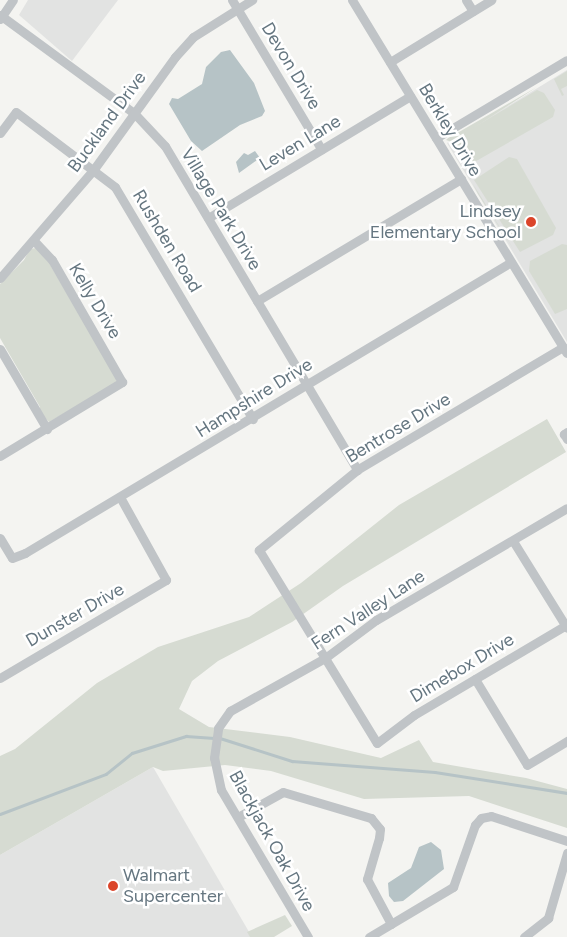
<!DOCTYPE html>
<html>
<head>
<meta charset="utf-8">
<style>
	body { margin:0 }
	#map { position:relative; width:567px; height:937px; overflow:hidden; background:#f4f4f1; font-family:Figtree,sans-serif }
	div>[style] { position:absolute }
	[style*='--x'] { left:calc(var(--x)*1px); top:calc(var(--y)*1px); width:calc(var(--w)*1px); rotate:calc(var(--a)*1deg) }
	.built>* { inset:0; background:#e2e3e2 }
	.green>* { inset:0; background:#d6dbd2 }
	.water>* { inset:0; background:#b6c3c6 }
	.stream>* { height:2.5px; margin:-1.25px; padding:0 1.25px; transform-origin:1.25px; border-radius:1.25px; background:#b6c3c6 }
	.minor>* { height:9px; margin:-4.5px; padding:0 4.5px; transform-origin:4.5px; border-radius:4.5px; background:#c0c4c7 }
	.dots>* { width:14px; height:14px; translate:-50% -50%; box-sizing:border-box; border:2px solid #fff; border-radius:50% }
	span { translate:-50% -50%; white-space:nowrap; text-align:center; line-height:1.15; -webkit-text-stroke:5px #fff; paint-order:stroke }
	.street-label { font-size:18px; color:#657680 }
	.poi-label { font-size:18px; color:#657680 }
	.right { translate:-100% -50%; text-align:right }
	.left { translate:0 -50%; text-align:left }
</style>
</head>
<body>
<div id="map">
	<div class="built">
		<i style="clip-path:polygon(28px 0,118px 0,72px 61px,19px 15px)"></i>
		<i style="clip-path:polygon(567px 70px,567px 342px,447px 143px)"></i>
		<i style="clip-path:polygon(153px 767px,252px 937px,0 937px,0 855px)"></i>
	</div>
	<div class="green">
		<i style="clip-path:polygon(567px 71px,567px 86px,561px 89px,564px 95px,562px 96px,554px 79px)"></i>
		<i style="clip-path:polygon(537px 87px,452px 142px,446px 140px,455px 132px,459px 132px)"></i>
		<i style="clip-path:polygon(537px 90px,544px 93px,555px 110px,553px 117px,471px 164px,463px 162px,453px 146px,454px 139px)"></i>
		<i style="clip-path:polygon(509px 157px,517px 159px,556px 228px,553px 235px,520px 252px,474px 180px)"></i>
		<i style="clip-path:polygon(473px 184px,514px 250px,478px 194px)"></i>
		<i style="clip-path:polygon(562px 244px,567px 245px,567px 309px,555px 314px,529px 271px,530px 261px)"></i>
		<i style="clip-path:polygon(36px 248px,45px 256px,117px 379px,115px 384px,49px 422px,40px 413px,40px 407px,0 338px,0 284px,24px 260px,30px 249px)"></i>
		<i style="clip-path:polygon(547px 419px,566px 452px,343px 586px,292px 622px,218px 661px,192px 681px,179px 709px,209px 727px,290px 737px,381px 758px,419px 740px,433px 762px,526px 778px,567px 789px,567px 828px,469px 796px,364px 799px,271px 771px,225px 765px,163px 771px,153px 767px,0 855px,0 756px,15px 749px,97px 683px,158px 647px,249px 617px,301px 583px,399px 505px)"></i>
		<i style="clip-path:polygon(285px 915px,292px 926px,274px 937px,250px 937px,247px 932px)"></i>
	</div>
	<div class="water">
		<i style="clip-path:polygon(230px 50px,254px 83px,265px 111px,262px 116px,240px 125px,202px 151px,191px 141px,169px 104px,172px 98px,178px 99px,202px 84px,206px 67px,221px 52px)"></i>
		<i style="clip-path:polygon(255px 151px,260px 158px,239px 173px,236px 162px,244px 153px,248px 155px)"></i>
		<i style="clip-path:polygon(431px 842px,441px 850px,444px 869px,403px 901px,394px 902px,389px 896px,388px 883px,411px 868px,419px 847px)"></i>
	</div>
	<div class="stream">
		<i style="--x:220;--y:738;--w:76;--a:17.7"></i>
		<i style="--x:292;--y:761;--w:143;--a:4.4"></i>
		<i style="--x:435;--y:772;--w:134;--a:9"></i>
		<i style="--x:0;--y:814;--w:113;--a:-20.7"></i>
		<i style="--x:106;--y:774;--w:33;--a:-39"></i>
		<i style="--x:132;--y:753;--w:57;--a:-17.5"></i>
		<i style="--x:186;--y:736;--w:28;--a:4"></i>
	</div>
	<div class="minor">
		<i style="--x:232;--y:0;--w:174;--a:59.1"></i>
		<i style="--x:352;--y:0;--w:413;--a:58.7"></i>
		<i style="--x:466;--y:0;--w:13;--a:58"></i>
		<i style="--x:0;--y:15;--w:166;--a:36.2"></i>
		<i style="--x:134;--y:113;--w:45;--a:46.8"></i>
		<i style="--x:165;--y:146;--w:377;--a:59.3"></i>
		<i style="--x:0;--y:19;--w:23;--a:-56"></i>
		<i style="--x:390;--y:62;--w:119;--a:-31.5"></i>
		<i style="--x:0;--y:133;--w:26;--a:-53"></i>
		<i style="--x:16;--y:112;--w:124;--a:37.1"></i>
		<i style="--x:115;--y:187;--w:270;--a:59.3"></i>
		<i style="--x:436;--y:138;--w:152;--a:-30.8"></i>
		<i style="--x:208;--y:218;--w:236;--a:-31.1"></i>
		<i style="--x:0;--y:278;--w:144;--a:-49.2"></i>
		<i style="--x:94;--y:169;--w:138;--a:-54.1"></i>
		<i style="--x:175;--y:57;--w:27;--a:-48"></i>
		<i style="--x:193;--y:37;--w:70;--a:-32.1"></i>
		<i style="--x:257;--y:301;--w:238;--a:-30.9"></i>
		<i style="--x:563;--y:347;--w:240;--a:149.2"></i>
		<i style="--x:357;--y:470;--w:127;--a:140.8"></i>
		<i style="--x:259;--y:550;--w:226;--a:58.6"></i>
		<i style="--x:377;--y:743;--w:46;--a:-37.1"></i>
		<i style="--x:414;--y:715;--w:177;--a:-30.6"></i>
		<i style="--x:0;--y:349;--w:93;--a:59.6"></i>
		<i style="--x:567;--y:432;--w:4;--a:146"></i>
		<i style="--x:564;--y:434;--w:6;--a:59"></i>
		<i style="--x:0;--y:456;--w:143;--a:-31.2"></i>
		<i style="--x:122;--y:382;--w:141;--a:-119.8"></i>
		<i style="--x:52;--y:260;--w:26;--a:-133"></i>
		<i style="--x:0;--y:538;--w:23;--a:59"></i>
		<i style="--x:12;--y:558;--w:14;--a:-21"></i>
		<i style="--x:25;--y:553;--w:566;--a:-30.91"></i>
		<i style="--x:513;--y:541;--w:102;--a:58.2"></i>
		<i style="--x:0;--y:678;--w:193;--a:-30.6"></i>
		<i style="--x:166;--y:580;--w:95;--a:-119"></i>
		<i style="--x:475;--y:679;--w:100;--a:58.8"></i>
		<i style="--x:527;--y:765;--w:47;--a:-31"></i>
		<i style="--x:238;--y:817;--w:51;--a:-29.1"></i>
		<i style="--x:283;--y:792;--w:92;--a:16.5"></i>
		<i style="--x:371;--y:818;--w:14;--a:51"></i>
		<i style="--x:380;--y:829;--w:9;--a:96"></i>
		<i style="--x:379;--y:838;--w:43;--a:106.3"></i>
		<i style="--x:367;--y:879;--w:51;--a:61.9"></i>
		<i style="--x:308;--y:937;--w:171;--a:-120.6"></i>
		<i style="--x:221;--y:790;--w:33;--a:-102"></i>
		<i style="--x:214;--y:758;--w:30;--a:-82"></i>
		<i style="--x:218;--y:728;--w:21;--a:-55"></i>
		<i style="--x:230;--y:711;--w:109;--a:-29.2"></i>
		<i style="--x:325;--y:658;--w:64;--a:-36.7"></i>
		<i style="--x:376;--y:620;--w:221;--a:-30.4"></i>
		<i style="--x:369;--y:937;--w:98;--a:-30.8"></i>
		<i style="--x:453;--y:887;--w:66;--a:-70.5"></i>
		<i style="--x:475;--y:825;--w:9;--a:-49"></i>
		<i style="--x:481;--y:818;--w:10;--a:-11"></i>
		<i style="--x:491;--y:816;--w:80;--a:18.2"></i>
		<i style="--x:524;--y:937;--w:31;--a:-38"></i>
		<i style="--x:548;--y:918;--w:68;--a:-73.7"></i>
	</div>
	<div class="dots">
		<i style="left:531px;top:222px;background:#db452a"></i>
		<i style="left:113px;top:886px;background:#db452a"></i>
	</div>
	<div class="street-label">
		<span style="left:291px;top:66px;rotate:59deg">Devon Drive</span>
		<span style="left:107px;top:122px;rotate:-54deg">Buckland Drive</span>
		<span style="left:450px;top:130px;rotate:59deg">Berkley Drive</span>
		<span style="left:300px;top:143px;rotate:-31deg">Leven Lane</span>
		<span style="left:221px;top:209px;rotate:59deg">Village Park Drive</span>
		<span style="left:167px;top:241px;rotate:59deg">Rushden Road</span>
		<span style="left:95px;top:301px;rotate:59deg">Kelly Drive</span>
		<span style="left:254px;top:398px;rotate:-32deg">Hampshire Drive</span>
		<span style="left:398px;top:428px;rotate:-31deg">Bentrose Drive</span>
		<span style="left:368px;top:610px;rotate:-33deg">Fern Valley Lane</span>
		<span style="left:75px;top:615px;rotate:-30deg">Dunster Drive</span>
		<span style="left:462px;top:668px;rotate:-31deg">Dimebox Drive</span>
		<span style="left:272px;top:841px;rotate:61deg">Blackjack Oak Drive</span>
	</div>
	<div class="poi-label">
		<span class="right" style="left:521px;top:222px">Lindsey<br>Elementary School</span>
		<span class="left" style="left:123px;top:886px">Walmart<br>Supercenter</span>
	</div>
</div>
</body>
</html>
